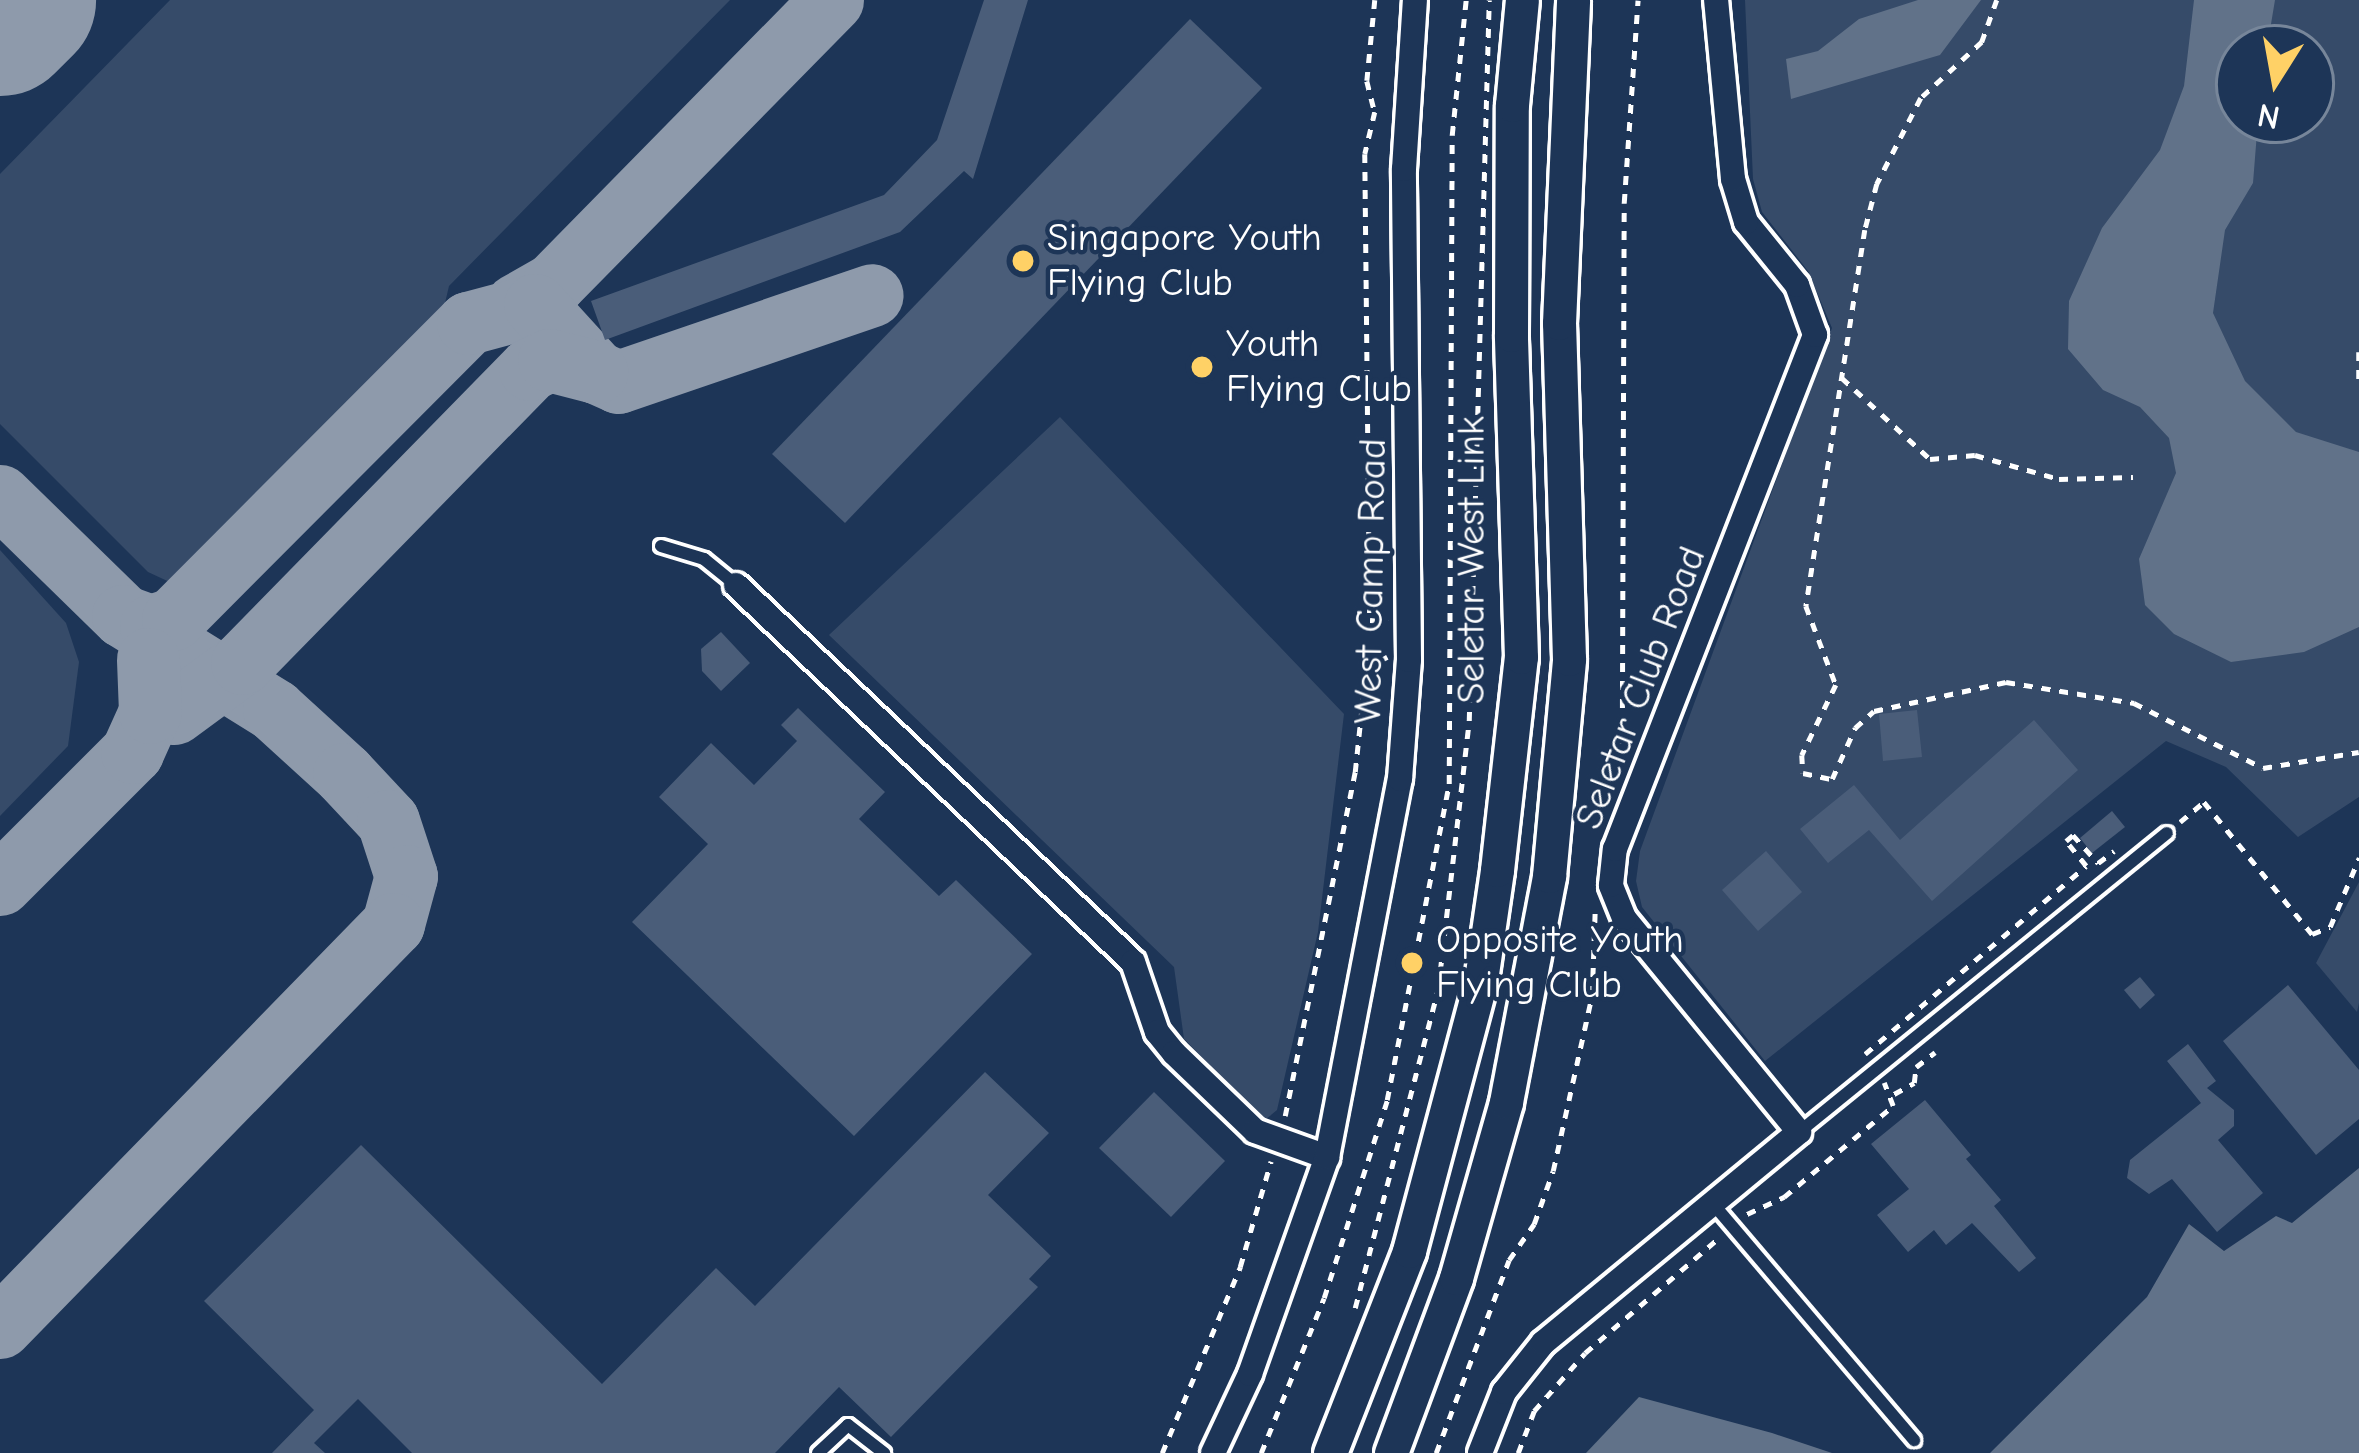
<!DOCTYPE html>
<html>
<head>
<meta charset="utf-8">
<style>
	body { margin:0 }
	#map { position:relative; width:2359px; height:1453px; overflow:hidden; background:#1d3557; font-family:"Comic Neue",sans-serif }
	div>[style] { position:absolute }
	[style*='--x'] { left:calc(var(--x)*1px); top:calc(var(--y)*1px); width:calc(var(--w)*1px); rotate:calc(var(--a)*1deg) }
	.green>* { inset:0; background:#364b69 }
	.water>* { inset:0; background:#617289 }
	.taxiway>* { height:63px; margin:-31.5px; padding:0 31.5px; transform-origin:31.5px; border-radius:31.5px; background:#8e9aab }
	.runway>* { height:153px; margin:-76.5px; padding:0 76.5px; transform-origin:76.5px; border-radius:76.5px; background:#8e9aab }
	.building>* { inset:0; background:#4a5d79 }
	.path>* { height:4.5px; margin-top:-2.25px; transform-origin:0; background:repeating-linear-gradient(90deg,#fff 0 9px,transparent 0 18px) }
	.roads { filter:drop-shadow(3px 0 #fff) drop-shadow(-3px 0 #fff) drop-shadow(0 3px #fff) drop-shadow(0 -3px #fff) }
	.service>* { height:12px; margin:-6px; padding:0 6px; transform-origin:6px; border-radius:6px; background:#1d3557 }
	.minor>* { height:24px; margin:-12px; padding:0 12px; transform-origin:12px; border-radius:12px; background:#1d3557 }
	.secondary>* { height:33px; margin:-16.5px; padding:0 16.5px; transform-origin:16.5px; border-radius:16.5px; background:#1d3557 }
	.dots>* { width:33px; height:33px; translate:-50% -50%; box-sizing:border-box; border:6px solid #1d3557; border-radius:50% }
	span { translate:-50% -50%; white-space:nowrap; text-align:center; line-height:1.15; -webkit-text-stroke:9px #1d3557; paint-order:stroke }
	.poi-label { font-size:39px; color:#fff }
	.left { translate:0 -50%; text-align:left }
	.street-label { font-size:39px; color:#fff }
	.north { position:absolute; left:2215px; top:24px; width:120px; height:120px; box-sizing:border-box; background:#1d3557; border:3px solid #77869a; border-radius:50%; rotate:191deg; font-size:33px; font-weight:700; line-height:48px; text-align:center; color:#fff }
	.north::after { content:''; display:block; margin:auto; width:42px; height:54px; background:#ffd166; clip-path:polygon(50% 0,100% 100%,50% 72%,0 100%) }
</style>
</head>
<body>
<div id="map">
	<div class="green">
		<i style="clip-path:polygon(170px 0,730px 0,449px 286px,441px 320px,176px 585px,148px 572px,0 424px,0 174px)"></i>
		<i style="clip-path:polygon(evenodd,1745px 0,2359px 0,2359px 797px,2298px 837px,2226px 767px,2166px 741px,1765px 1061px,1642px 907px,1636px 881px,1640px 851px,1832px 328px,1808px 271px,1762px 212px,1753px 179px,1745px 0,2239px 48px,2311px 48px,2311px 120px,2239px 120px,2239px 48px)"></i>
		<i style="clip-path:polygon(1060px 417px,1344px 714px,1318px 932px,1277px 1110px,1265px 1120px,1184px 1039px,1174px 967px,829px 635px)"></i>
		<i style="clip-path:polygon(0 550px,66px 623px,79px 662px,68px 746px,0 816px)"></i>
		<i style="clip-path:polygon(2359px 882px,2359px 1003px,2357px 1012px,2316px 963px)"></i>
	</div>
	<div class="water">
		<i style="clip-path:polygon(1918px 0,1981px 0,1940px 55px,1791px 99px,1786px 59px,1818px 51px,1859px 19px)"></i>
		<i style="clip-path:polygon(2194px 0,2275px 0,2267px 48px,2239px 48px,2239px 120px,2258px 120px,2253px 183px,2225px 230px,2213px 313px,2245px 381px,2296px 432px,2359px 452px,2359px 627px,2304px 652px,2231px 662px,2174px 634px,2145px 605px,2139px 559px,2176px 473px,2169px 438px,2140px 407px,2103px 390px,2068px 349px,2069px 301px,2102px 228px,2160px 150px,2184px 86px)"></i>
		<i style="clip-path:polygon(2359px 1168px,2359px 1453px,1990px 1453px,2147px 1297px,2189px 1224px,2224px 1251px,2276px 1216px,2292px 1223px)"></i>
		<i style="clip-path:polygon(1639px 1397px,1772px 1433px,1832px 1453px,1586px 1453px)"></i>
	</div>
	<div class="taxiway">
		<i style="--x:516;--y:305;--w:43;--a:-29.6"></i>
		<i style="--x:553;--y:284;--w:398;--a:-45.5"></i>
		<i style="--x:0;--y:496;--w:172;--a:44.3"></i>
		<i style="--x:123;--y:616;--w:178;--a:31.9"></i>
		<i style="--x:274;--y:710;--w:95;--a:42.4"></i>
		<i style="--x:344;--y:774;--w:64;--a:46.9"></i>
		<i style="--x:388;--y:821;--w:58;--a:71.9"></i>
		<i style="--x:406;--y:876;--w:50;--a:105.2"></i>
		<i style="--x:393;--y:924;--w:563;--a:134.28"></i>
		<i style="--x:123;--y:616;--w:30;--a:20"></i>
		<i style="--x:151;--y:626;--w:23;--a:-18"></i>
		<i style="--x:173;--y:619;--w:418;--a:-45.1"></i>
		<i style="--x:468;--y:323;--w:69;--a:-15"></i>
		<i style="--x:535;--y:305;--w:91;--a:47.7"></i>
		<i style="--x:596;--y:372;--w:24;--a:24"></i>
		<i style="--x:618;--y:382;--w:268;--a:-18.9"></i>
		<i style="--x:174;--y:713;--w:84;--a:-36.3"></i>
		<i style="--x:242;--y:663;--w:412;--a:-45.6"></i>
		<i style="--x:530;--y:369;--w:21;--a:-25"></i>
		<i style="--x:549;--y:360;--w:49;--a:14.3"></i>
		<i style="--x:0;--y:884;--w:187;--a:-45"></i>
		<i style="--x:132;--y:752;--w:44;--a:-65.8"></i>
		<i style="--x:150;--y:712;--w:53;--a:-92.2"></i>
	</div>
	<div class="runway">
		<i style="--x:0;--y:19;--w:27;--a:-45"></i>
	</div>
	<div class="building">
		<i style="clip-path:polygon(984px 0,1028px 0,973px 179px,964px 171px,900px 232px,605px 340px,591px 301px,884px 195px,937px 140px)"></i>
		<i style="clip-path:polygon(1190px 19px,1262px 88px,845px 523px,772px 454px)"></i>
		<i style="clip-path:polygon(721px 632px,750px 663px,721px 691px,702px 671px,701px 649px)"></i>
		<i style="clip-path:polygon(798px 708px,885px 792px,859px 819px,939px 896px,956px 880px,1032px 954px,854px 1136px,632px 922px,708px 844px,659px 797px,711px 743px,754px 785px,797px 741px,781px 725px)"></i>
		<i style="clip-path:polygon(1917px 710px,1922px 757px,1883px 761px,1879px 714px)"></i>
		<i style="clip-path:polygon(2034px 720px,2078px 770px,1932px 901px,1869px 830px,1828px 863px,1800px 829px,1854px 785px,1900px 840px)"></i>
		<i style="clip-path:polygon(2112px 811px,2125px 827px,2092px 853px,2080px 838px)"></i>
		<i style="clip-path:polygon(1766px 851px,1802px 892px,1758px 931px,1722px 890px)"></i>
		<i style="clip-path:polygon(2140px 977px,2155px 995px,2140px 1009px,2124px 990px)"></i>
		<i style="clip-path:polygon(2288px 985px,2359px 1070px,2359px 1119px,2316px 1155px,2223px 1041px)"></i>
		<i style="clip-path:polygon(2188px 1044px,2216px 1081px,2207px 1088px,2234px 1110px,2234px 1126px,2218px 1140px,2263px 1193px,2217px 1232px,2172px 1179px,2149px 1194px,2127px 1178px,2130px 1160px,2201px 1103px,2167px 1061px)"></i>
		<i style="clip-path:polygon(985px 1072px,1049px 1133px,988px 1195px,1051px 1256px,1029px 1279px,1038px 1287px,891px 1437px,839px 1387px,775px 1453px,412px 1453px,358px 1399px,314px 1443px,325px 1453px,272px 1453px,314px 1410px,204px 1301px,361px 1145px,602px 1384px,716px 1268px,755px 1306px)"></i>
		<i style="clip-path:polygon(1154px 1092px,1225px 1161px,1171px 1217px,1099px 1148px)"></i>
		<i style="clip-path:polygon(1925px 1100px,1971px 1155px,1966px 1159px,2001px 1200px,1994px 1206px,2036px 1258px,2019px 1272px,1972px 1223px,1946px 1245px,1934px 1230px,1908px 1252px,1877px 1215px,1909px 1189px,1871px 1144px)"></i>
	</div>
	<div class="path">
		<i style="--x:1375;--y:0;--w:81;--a:95.6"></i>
		<i style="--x:1367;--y:81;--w:32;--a:76"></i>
		<i style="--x:1375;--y:112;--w:43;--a:103.4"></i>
		<i style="--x:1365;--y:154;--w:466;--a:89.4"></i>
		<i style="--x:1370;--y:620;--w:18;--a:6"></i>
		<i style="--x:1997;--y:0;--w:45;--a:109.7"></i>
		<i style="--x:1982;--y:42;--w:83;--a:137.4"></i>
		<i style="--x:1921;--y:98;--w:97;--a:117.1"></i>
		<i style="--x:1877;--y:184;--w:48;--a:104.6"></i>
		<i style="--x:1865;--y:230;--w:381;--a:98.9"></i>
		<i style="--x:1806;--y:606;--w:85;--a:69.2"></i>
		<i style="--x:1836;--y:685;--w:78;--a:115.9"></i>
		<i style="--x:1802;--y:755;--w:18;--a:87"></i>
		<i style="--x:1803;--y:773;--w:30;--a:12"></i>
		<i style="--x:1832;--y:779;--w:56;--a:-65.7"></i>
		<i style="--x:1855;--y:728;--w:25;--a:-42"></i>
		<i style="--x:1874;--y:711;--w:135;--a:-12.4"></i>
		<i style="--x:2006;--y:682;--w:130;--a:9.3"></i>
		<i style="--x:2134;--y:703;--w:144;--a:26.7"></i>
		<i style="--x:2263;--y:768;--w:97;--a:-9.5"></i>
		<i style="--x:2359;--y:352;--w:32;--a:90"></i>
		<i style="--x:1842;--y:378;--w:120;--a:42.6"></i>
		<i style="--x:1930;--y:459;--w:45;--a:-5.1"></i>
		<i style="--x:1975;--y:455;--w:87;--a:15.9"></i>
		<i style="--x:2059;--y:479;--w:74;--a:-1.5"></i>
		<i style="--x:1622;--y:762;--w:559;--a:-89.8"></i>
		<i style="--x:1624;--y:203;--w:203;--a:-86.1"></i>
		<i style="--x:1599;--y:822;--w:35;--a:-68"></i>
		<i style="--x:2180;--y:822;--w:31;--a:-40"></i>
		<i style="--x:2204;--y:802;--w:171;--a:50.7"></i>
		<i style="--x:2312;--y:934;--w:19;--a:-21"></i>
		<i style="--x:2330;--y:927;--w:75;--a:-67.2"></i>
		<i style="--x:1865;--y:1054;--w:290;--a:-40.4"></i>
		<i style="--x:2086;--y:866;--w:32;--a:-129"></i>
		<i style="--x:2066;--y:841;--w:9;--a:-41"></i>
		<i style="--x:2073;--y:835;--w:38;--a:48"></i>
		<i style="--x:2098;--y:863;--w:20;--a:-37"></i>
		<i style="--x:1894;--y:1094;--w:23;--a:-29"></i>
		<i style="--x:1914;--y:1083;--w:16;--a:-83"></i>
		<i style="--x:1916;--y:1067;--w:24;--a:-38"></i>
		<i style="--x:1285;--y:1116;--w:351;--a:-78.5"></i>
		<i style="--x:1355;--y:772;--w:105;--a:-84"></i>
		<i style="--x:1366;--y:668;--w:24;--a:-28"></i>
		<i style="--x:1747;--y:1214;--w:41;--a:-24.7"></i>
		<i style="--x:1784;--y:1197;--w:142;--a:-39.9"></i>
		<i style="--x:1893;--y:1106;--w:25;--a:-111"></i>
		<i style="--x:1355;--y:1308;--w:330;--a:-75.4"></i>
		<i style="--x:1438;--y:989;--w:270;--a:-83.4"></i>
		<i style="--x:1469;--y:721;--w:721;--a:-88.41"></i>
		<i style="--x:1162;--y:1453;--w:202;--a:-67.2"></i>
		<i style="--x:1240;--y:1267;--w:110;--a:-73.7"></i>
		<i style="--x:1261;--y:1453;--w:167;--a:-67.9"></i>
		<i style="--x:1324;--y:1298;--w:208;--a:-72.3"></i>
		<i style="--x:1387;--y:1100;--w:322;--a:-78.9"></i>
		<i style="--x:1449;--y:784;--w:649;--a:-89.74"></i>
		<i style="--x:1452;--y:135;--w:136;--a:-84.1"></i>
		<i style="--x:1436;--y:1453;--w:206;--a:-69.3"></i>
		<i style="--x:1509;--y:1260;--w:44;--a:-55.2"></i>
		<i style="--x:1534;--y:1224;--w:56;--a:-70.3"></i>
		<i style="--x:1553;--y:1171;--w:180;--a:-77.5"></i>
		<i style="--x:1592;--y:995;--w:84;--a:-88"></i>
		<i style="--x:1518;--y:1453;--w:45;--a:-69.1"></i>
		<i style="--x:1534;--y:1411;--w:77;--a:-48.7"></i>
		<i style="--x:1585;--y:1353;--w:178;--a:-40.7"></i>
	</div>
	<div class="roads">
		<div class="service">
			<i style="--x:661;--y:546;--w:45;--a:16.8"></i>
			<i style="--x:704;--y:559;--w:41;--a:39.1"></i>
			<i style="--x:1799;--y:1132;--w:474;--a:-39.1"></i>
			<i style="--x:1714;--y:1205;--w:309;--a:49.6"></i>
			<i style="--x:818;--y:1453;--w:41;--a:-43"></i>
			<i style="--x:848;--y:1425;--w:46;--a:37.9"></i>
		</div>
		<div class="minor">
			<i style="--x:736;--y:585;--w:547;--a:43.52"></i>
			<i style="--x:1133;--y:962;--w:74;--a:71.1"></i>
			<i style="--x:1157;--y:1032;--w:27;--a:51"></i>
			<i style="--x:1174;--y:1053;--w:112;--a:43.9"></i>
			<i style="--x:1255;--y:1131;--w:77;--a:19.9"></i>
			<i style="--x:1213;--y:1453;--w:87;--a:-64.9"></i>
			<i style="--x:1250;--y:1374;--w:230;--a:-70.5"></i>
			<i style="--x:1327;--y:1157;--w:385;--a:-79.1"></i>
			<i style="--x:1400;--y:779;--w:119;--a:-85.7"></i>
			<i style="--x:1409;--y:660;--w:491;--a:-90.6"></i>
			<i style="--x:1404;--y:169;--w:169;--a:-86.3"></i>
			<i style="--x:1480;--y:1453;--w:66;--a:-68.5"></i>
			<i style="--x:1504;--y:1392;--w:63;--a:-51.5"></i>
			<i style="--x:1543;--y:1343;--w:332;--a:-39.5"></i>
			<i style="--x:1799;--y:1132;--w:276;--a:-129.3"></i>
			<i style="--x:1624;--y:918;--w:35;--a:-112"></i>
			<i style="--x:1611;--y:885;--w:36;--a:-84"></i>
			<i style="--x:1615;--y:849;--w:552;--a:-68.74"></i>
			<i style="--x:1815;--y:335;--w:53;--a:-109.8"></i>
			<i style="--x:1797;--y:285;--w:81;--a:-129"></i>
			<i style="--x:1746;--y:222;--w:45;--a:-106.8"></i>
			<i style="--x:1733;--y:179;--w:180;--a:-95.4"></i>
		</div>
		<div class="secondary">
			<i style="--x:1330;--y:1453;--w:217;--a:-68.6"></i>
			<i style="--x:1409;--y:1251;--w:280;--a:-75.1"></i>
			<i style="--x:1481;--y:980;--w:111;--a:-81.7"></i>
			<i style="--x:1497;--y:870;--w:214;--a:-83.6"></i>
			<i style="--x:1521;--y:657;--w:322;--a:-91.8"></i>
			<i style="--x:1511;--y:335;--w:230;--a:-89.8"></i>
			<i style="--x:1512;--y:105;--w:105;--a:-84.6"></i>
			<i style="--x:1391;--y:1453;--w:187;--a:-69.6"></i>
			<i style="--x:1456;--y:1278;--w:183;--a:-74.1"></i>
			<i style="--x:1506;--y:1102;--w:230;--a:-79.2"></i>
			<i style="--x:1549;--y:876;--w:218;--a:-84.7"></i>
			<i style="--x:1569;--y:659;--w:336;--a:-91.7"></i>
			<i style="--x:1559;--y:323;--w:323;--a:-87.5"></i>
		</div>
	</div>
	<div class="dots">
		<i style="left:1023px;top:261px;background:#ffd166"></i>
		<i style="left:1202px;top:367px;background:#ffd166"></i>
		<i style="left:1412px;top:963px;background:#ffd166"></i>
	</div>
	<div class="poi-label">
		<span class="left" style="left:1047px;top:261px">Singapore Youth<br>Flying Club</span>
		<span class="left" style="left:1226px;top:367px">Youth<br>Flying Club</span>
		<span class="left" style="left:1436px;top:963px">Opposite Youth<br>Flying Club</span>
	</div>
	<div class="street-label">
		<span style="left:1472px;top:560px;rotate:-90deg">Seletar West Link</span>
		<span style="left:1371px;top:581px;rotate:-89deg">West Camp Road</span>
		<span style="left:1641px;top:688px;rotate:-69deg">Seletar Club Road</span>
	</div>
	<div class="north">N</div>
</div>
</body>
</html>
